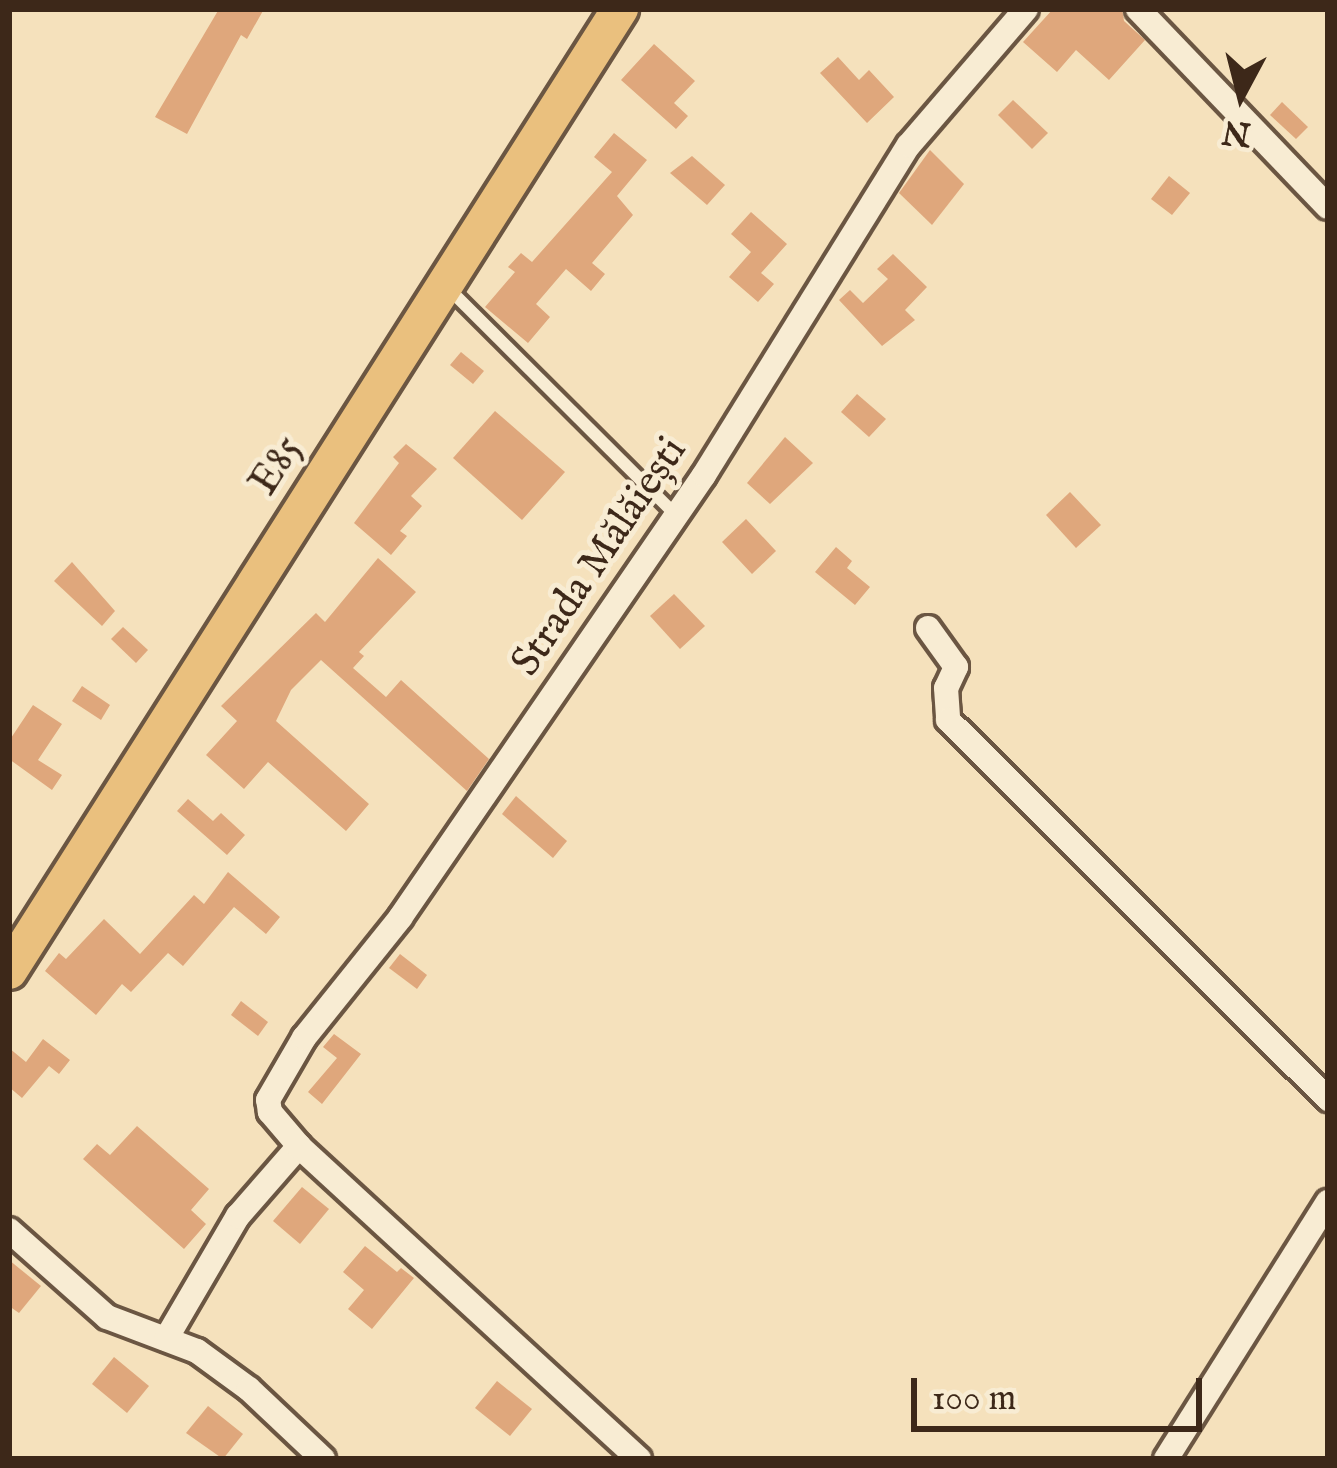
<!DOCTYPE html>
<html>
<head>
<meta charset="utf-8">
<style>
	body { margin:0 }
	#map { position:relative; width:1337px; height:1468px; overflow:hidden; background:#f5e1bc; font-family:"IM FELL English",serif }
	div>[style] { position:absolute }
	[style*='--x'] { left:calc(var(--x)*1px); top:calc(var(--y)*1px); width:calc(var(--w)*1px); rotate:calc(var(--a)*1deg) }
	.building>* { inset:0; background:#dfa77c }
	.roads { filter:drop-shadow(3px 0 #6b5642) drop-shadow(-3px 0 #6b5642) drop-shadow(0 3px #6b5642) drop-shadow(0 -3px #6b5642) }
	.service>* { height:12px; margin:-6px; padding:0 6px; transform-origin:6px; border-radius:6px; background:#f8ecd3 }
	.minor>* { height:24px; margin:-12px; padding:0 12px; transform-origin:12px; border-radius:12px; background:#f8ecd3 }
	.primary>* { height:36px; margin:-18px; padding:0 18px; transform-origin:18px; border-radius:18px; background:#eac07e }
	span { translate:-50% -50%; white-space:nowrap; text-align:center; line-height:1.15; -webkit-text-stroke:10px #f8ecd3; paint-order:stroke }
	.street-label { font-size:42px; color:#3d2819 }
	.frame { position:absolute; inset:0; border:12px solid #3d2819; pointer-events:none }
	.north { position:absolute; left:1181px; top:36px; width:120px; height:120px; -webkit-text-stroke:9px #f8ecd3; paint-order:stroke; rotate:187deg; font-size:33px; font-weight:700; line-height:48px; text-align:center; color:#3d2819 }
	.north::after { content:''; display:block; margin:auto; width:42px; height:54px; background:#3d2819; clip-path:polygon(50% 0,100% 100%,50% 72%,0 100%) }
	.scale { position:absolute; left:911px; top:1378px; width:291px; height:54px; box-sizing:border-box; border:6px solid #3d2819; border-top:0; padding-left:15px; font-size:36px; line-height:42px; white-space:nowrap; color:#3d2819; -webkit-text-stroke:9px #f8ecd3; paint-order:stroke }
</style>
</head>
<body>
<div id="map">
	<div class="building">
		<i style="clip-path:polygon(219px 9px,264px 9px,247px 39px,241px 35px,187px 134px,155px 117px)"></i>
		<i style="clip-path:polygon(1053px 9px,1122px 9px,1124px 21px,1145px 40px,1109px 80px,1076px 50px,1057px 72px,1023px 42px)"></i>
		<i style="clip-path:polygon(654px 44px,695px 81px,674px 103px,688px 116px,676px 129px,621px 80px)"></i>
		<i style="clip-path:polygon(838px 57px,859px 80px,869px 70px,894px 97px,867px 123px,820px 73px)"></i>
		<i style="clip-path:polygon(1013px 100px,1048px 133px,1032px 149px,998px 115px)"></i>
		<i style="clip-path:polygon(1282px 102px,1308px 127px,1296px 139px,1270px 115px)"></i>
		<i style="clip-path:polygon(614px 133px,647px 160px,617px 196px,633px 215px,592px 263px,605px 274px,591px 291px,566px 269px,536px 304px,550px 317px,528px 343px,485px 307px,515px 272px,508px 267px,521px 253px,532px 262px,612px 172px,594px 157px)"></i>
		<i style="clip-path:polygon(930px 150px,964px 184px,932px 225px,899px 193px)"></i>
		<i style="clip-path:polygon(692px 156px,725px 185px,707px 205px,670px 173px)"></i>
		<i style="clip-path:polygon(1169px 176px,1190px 193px,1172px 215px,1151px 199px)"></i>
		<i style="clip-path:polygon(751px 212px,787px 244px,761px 273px,774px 284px,758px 302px,729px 277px,751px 252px,731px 234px)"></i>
		<i style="clip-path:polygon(893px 254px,927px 287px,905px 310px,915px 320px,882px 346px,839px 300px,850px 290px,863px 303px,888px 279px,877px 269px)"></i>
		<i style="clip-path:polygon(461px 352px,484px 371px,473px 384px,450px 365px)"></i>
		<i style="clip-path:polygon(857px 394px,886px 419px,869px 437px,841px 412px)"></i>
		<i style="clip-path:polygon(495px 411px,565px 472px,522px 520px,453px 458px)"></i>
		<i style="clip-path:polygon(785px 437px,813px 463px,770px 504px,747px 483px)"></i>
		<i style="clip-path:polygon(406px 444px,437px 469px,411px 496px,422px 506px,400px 531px,407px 536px,391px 555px,354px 523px,399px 463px,393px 457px)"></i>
		<i style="clip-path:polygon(1070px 492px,1101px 525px,1076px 548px,1046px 515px)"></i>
		<i style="clip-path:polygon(746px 519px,776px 551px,752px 574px,722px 542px)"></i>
		<i style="clip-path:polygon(836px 547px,852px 561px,847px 568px,870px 587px,855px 605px,815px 572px)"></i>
		<i style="clip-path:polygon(378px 558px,416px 592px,359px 652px,364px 656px,353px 668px,386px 697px,401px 680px,489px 759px,467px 791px,321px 660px,291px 690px,276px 721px,369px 804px,346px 831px,268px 762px,244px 789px,206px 755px,237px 721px,221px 706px,316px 613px,325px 622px)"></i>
		<i style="clip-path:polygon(72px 562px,115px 611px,102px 626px,54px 581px)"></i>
		<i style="clip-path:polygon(674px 594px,705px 626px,680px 649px,650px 616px)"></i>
		<i style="clip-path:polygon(123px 627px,148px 650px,136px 663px,111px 639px)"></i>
		<i style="clip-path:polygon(82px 686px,110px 705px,101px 720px,72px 701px)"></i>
		<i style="clip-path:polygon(33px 705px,62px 724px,38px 760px,62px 775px,52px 790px,9px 759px,9px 741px)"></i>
		<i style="clip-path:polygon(516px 796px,567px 841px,553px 858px,502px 814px)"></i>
		<i style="clip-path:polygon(188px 799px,213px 821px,221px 813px,245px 835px,227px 855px,177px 811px)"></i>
		<i style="clip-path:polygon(228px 872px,280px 917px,266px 934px,234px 907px,183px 966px,168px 953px,131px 992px,122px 984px,96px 1015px,45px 971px,59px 953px,66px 959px,104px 919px,140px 954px,194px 895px,204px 904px)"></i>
		<i style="clip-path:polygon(400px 954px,427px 975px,417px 989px,389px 968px)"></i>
		<i style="clip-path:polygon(241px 1001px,268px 1022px,258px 1036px,231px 1015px)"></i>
		<i style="clip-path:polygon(334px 1034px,361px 1054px,322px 1104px,308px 1092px,337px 1058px,323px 1047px)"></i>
		<i style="clip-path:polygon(43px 1039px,70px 1060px,59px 1074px,49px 1066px,22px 1098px,9px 1087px,9px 1048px,26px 1062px)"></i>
		<i style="clip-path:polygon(137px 1126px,209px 1189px,191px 1210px,206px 1224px,184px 1249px,83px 1159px,97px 1144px,110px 1155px)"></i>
		<i style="clip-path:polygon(302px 1187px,329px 1209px,300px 1244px,273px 1221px)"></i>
		<i style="clip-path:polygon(365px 1246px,397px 1272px,401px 1268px,414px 1278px,372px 1329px,348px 1309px,364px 1290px,343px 1272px)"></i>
		<i style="clip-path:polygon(9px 1260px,41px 1286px,19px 1313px,9px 1306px)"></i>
		<i style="clip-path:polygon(114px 1357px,149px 1386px,127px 1413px,92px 1384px)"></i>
		<i style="clip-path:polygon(497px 1381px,532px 1409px,510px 1436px,475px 1408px)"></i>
		<i style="clip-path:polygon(208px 1406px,243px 1434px,223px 1459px,186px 1433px)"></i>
	</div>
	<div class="roads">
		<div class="service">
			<i style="--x:450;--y:290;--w:320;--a:44.9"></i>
		</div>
		<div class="minor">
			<i style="--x:1138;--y:9;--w:274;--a:46.2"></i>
			<i style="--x:928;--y:628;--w:48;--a:54.3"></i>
			<i style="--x:956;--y:667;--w:23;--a:115"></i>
			<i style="--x:946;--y:688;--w:32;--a:86"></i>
			<i style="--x:948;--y:720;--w:537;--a:44.92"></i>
			<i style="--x:9;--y:1230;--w:131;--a:41.6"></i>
			<i style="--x:107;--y:1317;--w:96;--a:20.7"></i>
			<i style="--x:197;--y:1351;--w:64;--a:36.2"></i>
			<i style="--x:249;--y:1389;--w:102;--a:43.4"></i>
			<i style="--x:166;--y:1339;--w:143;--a:-59.7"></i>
			<i style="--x:238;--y:1216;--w:93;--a:-48.9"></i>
			<i style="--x:639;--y:1459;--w:462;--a:-137.4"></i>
			<i style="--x:299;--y:1146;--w:45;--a:-130.5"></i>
			<i style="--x:270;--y:1112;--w:12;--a:-99"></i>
			<i style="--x:268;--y:1100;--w:72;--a:-59.9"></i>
			<i style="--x:304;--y:1038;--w:154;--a:-51.3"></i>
			<i style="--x:400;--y:918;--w:537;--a:-55.54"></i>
			<i style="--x:704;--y:475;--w:388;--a:-58.2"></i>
			<i style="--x:909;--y:145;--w:179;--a:-49.3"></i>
			<i style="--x:1166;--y:1459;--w:304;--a:-57.8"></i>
		</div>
		<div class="primary">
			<i style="--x:9;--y:971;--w:1140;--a:-57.58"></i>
		</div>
	</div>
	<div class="street-label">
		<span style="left:277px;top:466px;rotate:-58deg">E85</span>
		<span style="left:600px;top:557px;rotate:-56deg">Strada Mălăiești</span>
	</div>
	<div class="frame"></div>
	<div class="north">N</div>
	<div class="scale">100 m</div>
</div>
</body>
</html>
